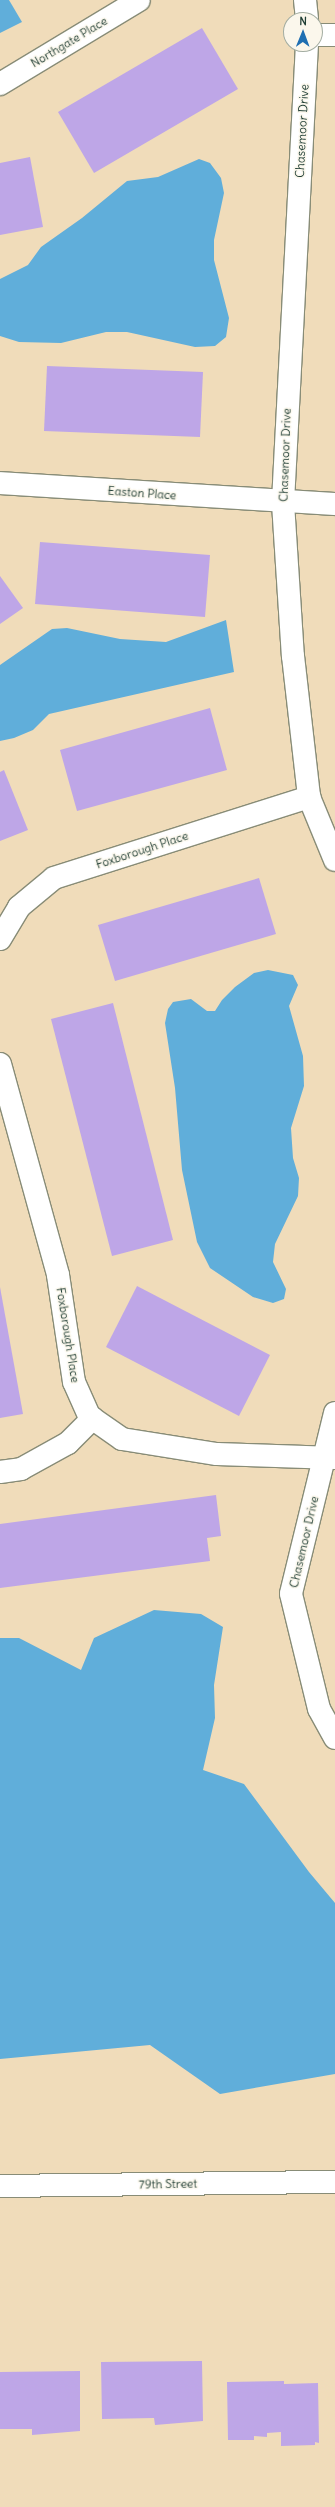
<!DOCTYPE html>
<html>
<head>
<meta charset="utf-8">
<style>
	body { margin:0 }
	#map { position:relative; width:335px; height:2507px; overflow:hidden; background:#f0dcba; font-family:Delius,sans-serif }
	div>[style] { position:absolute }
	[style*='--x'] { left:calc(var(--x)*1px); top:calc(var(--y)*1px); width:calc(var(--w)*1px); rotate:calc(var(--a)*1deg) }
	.water>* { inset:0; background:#60aeda }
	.building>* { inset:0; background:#bea6e7 }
	.roads { filter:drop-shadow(1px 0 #888c77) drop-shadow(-1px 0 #888c77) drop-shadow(0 1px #888c77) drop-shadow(0 -1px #888c77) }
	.minor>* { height:22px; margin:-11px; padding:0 11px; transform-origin:11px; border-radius:11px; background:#fff }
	span { translate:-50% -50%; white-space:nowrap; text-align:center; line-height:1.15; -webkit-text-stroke:3px #fbf7ec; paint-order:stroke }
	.street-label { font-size:12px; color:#1f3d34 }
	.north { position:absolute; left:283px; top:12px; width:40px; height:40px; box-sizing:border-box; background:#fbf7ec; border:1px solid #a3ada2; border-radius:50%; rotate:1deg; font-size:11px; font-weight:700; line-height:16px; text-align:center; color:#1f3d34 }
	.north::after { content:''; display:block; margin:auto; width:14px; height:18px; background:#1f6fb2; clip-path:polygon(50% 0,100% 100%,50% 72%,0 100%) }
</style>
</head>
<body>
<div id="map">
	<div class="water">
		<i style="clip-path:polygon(0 0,9px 0,22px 22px,0 33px)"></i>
		<i style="clip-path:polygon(199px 159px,210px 163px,221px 178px,224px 193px,214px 240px,214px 260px,229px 318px,226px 337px,215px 346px,195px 347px,127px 332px,106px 332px,61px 343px,19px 342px,0 336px,0 279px,28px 265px,41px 247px,82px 218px,127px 181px,158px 177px)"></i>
		<i style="clip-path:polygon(226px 620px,234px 672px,49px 714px,33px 730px,14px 738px,0 741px,0 665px,52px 629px,67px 628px,120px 639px,166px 642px)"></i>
		<i style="clip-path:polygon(268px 970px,293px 975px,298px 985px,289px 1006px,303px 1056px,304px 1086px,291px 1128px,293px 1158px,299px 1178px,298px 1196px,275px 1244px,273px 1262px,286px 1289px,284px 1299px,273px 1303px,253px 1297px,210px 1268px,197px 1242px,182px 1170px,175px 1088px,165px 1023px,168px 1009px,173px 1002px,191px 999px,207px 1011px,215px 1011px,222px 1000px,235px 987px,254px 973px)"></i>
		<i style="clip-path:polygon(154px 1610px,201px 1614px,223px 1627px,214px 1685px,215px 1718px,203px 1770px,244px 1784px,309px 1872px,335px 1903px,335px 2074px,220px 2094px,150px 2045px,0 2059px,0 1638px,19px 1638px,81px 1670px,94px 1638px)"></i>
	</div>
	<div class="building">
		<i style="clip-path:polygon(202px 28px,238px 89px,94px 173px,58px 112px)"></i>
		<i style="clip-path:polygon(30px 157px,43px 227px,0 235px,0 163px)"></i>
		<i style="clip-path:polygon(47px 366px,203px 372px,200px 437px,44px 431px)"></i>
		<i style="clip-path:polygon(40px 542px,210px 555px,205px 617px,35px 604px)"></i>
		<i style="clip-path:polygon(0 576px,23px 608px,0 624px)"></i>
		<i style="clip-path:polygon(210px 708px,227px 770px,77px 811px,60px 750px)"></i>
		<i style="clip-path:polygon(4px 770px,28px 830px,0 841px,0 772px)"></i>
		<i style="clip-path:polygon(259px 878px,276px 934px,115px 981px,98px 925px)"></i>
		<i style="clip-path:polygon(113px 1003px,173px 1240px,112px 1256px,51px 1019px)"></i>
		<i style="clip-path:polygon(137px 1286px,270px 1355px,239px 1416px,106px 1347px)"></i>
		<i style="clip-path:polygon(0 1287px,23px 1414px,0 1418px)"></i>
		<i style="clip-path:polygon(216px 1495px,221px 1536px,207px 1538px,210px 1561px,0 1588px,0 1524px)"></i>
		<i style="clip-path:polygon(202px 2361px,203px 2421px,155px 2425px,154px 2418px,102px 2419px,101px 2362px)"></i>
		<i style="clip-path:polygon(80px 2371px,80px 2431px,32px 2435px,32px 2429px,0 2429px,0 2372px)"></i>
		<i style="clip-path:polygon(284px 2381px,284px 2384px,318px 2383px,319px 2443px,315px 2442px,315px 2445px,281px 2446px,281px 2432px,267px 2433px,267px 2437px,254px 2436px,254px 2440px,228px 2440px,227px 2382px)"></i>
	</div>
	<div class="roads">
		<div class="minor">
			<i style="--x:305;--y:0;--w:20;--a:84"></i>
			<i style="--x:315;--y:35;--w:20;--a:0"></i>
			<i style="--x:307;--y:44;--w:460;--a:93"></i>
			<i style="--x:283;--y:503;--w:153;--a:86.3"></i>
			<i style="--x:293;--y:656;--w:142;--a:83.5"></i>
			<i style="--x:309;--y:797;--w:68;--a:67.6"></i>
			<i style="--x:0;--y:84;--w:162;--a:-31.1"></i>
			<i style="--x:0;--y:483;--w:336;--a:3.6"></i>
			<i style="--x:0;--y:939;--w:37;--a:-59"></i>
			<i style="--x:19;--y:907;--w:45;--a:-39.6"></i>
			<i style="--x:54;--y:878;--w:268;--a:-17.6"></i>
			<i style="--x:0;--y:1064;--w:219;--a:74.6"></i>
			<i style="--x:58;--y:1275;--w:108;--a:81.5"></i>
			<i style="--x:74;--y:1382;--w:37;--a:66"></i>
			<i style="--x:89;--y:1416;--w:40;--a:34.9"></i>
			<i style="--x:122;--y:1439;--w:96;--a:9"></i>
			<i style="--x:217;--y:1454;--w:118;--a:1.9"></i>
			<i style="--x:335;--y:1413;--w:186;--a:103.7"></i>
			<i style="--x:291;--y:1594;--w:118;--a:76.3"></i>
			<i style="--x:319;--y:1709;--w:33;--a:61"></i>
			<i style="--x:0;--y:1472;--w:21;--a:-8"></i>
			<i style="--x:21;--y:1469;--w:54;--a:-29"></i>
			<i style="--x:68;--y:1443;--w:35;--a:-45"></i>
			<i style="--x:0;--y:2186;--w:335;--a:-0.7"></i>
		</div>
	</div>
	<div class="street-label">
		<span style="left:69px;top:42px;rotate:-31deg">Northgate Place</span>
		<span style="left:302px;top:131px;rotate:-87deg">Chasemoor Drive</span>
		<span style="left:285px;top:455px;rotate:-88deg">Chasemoor Drive</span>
		<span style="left:142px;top:493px;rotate:4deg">Easton Place</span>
		<span style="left:142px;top:850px;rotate:-18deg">Foxborough Place</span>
		<span style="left:68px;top:1335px;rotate:81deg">Foxborough Place</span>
		<span style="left:304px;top:1542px;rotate:-77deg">Chasemoor Drive</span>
		<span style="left:168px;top:2184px;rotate:-1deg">79th Street</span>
	</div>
	<div class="north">N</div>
</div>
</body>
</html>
